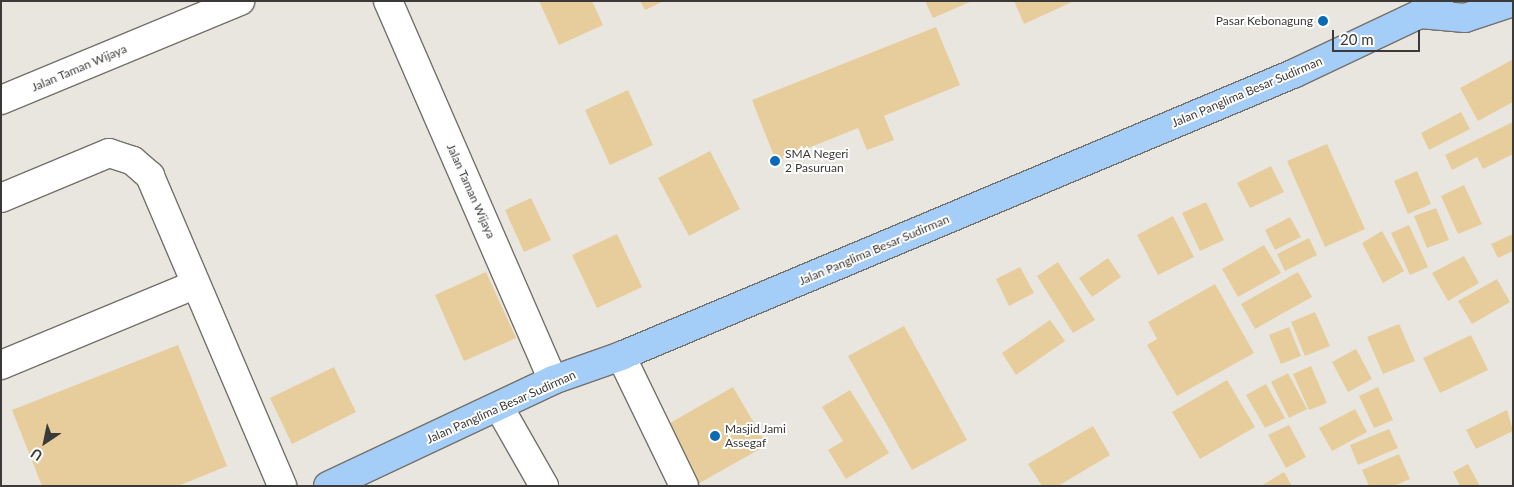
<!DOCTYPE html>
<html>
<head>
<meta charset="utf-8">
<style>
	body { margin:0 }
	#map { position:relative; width:1514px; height:487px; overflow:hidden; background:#e9e6df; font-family:Lato,sans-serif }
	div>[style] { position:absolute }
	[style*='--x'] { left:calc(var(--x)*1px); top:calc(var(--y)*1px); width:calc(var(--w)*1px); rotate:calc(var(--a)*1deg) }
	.building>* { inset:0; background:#e7cd9b }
	.roads { filter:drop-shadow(1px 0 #74716b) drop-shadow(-1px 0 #74716b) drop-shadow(0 1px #74716b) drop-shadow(0 -1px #74716b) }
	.minor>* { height:28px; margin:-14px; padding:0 14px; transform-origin:14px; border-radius:14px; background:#fff }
	.major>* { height:28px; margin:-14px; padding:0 14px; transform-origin:14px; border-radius:14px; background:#a4cdf8 }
	.dots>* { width:14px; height:14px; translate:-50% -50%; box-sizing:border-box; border:2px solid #fff; border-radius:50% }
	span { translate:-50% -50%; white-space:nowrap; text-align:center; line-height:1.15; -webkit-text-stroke:4px #fff; paint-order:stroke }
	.poi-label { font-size:12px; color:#3c3a38 }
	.right { translate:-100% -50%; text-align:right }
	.left { translate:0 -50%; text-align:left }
	.street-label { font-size:12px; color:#3c3a38 }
	.frame { position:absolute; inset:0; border:2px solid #3c3a38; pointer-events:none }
	.north { position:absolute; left:20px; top:417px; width:50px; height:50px; -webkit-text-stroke:4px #fff; paint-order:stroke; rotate:214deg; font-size:14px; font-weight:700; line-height:20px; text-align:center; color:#3c3a38 }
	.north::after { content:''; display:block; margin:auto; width:18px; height:22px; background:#3c3a38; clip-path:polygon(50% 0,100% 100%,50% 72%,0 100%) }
	.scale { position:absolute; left:1332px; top:30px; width:88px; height:22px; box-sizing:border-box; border:2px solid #3c3a38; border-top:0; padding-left:6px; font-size:15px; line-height:18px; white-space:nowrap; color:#3c3a38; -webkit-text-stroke:4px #fff; paint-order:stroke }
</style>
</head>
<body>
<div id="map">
	<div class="building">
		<i style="clip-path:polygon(539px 1px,592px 1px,603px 25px,559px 45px)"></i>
		<i style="clip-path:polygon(640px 1px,664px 1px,645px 10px)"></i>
		<i style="clip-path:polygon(925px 1px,972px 1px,933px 18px)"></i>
		<i style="clip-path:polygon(1014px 1px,1074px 1px,1024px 24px)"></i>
		<i style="clip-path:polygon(936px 27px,960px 85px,884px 116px,894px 140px,867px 150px,858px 128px,776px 161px,752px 100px)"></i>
		<i style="clip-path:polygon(1512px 60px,1513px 102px,1478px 121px,1460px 88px)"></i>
		<i style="clip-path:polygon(628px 90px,653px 145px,610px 165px,585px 110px)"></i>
		<i style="clip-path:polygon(1461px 112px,1470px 129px,1429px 150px,1421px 133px)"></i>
		<i style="clip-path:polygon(1513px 122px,1513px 154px,1483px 169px,1477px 157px,1452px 170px,1445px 155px)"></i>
		<i style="clip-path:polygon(1327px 144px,1365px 229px,1325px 247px,1287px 161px)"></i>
		<i style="clip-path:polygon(710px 151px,740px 209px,689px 236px,658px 178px)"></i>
		<i style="clip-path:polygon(1271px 166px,1284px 192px,1250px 208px,1237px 183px)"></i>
		<i style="clip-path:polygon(1417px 171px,1431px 204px,1408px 214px,1394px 181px)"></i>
		<i style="clip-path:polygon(1464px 185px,1482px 224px,1458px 234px,1441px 196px)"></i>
		<i style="clip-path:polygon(531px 198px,551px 240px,524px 252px,505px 210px)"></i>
		<i style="clip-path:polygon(1206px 202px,1224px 240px,1200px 251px,1182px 213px)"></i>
		<i style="clip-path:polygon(1436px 208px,1449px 240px,1427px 248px,1414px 216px)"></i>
		<i style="clip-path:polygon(1173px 216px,1194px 257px,1158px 275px,1137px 235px)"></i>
		<i style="clip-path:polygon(1290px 217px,1301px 237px,1275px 250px,1265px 230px)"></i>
		<i style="clip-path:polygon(1409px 225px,1428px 267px,1410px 275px,1391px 233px)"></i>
		<i style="clip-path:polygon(1382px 231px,1404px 271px,1383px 283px,1362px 243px)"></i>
		<i style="clip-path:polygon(617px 234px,642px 287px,597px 308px,572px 255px)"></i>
		<i style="clip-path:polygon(1513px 234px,1513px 251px,1498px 258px,1491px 244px)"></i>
		<i style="clip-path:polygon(1309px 238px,1317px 255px,1285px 271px,1277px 254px)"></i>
		<i style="clip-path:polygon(1264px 245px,1281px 273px,1238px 297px,1222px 269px)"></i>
		<i style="clip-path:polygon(1464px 256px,1479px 283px,1448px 301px,1432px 273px)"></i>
		<i style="clip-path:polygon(1108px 258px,1121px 277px,1092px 297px,1079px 278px)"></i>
		<i style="clip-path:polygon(1058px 262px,1095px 320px,1073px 333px,1037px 276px)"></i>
		<i style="clip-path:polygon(1020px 267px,1034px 293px,1009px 306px,996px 279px)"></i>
		<i style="clip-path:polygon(486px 272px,516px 338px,464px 361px,435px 295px)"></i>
		<i style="clip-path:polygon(1298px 272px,1312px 297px,1255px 329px,1241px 304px)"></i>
		<i style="clip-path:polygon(1497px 279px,1510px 302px,1472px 324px,1458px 301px)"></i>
		<i style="clip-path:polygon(1215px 284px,1254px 353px,1177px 396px,1147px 345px,1157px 339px,1148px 322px)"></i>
		<i style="clip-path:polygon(1315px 312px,1330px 346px,1305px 356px,1291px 322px)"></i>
		<i style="clip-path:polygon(1050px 320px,1065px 341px,1016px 375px,1002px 353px)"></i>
		<i style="clip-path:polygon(1399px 324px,1415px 361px,1383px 374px,1367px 337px)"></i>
		<i style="clip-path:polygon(904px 326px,967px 440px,912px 470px,848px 356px)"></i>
		<i style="clip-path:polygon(1289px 327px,1301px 356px,1281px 364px,1269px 335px)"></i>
		<i style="clip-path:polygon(1471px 335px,1488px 370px,1440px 393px,1423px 358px)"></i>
		<i style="clip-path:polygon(178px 345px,227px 466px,178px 486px,42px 486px,12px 410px)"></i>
		<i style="clip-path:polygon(1356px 349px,1372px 379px,1348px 392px,1332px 362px)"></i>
		<i style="clip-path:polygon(1311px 366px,1327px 403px,1309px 410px,1293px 374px)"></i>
		<i style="clip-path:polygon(334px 367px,356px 412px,292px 444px,270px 398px)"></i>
		<i style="clip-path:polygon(1288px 373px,1307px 409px,1289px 418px,1271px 382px)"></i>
		<i style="clip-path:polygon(1227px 380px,1255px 427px,1200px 459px,1172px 412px)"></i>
		<i style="clip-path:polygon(1266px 384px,1285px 418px,1265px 428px,1246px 395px)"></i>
		<i style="clip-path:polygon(733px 387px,767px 445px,696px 485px,663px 427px)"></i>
		<i style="clip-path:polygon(1378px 387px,1393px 420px,1374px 428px,1359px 396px)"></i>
		<i style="clip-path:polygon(850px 390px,889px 453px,846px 479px,828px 450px,843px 441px,822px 407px)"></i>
		<i style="clip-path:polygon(1355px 409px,1367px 432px,1332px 451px,1319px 428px)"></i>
		<i style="clip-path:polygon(1507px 410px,1513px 431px,1476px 449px,1466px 430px)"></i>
		<i style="clip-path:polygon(1289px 425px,1306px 457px,1286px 468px,1268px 435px)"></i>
		<i style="clip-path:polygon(1093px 426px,1110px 455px,1058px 486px,1042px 486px,1028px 464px)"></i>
		<i style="clip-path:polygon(1389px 429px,1398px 448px,1358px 465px,1350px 445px)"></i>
		<i style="clip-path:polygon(1399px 454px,1410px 479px,1394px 486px,1369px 486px,1362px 470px)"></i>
		<i style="clip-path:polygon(1468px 464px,1480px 486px,1460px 486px,1453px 472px)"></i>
		<i style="clip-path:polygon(1284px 472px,1292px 486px,1261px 486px)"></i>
	</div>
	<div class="roads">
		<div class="minor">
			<i style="--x:388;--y:1;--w:413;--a:66.5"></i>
			<i style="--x:1;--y:100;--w:259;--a:-22.5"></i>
			<i style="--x:1;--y:198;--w:117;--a:-22.6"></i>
			<i style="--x:109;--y:153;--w:25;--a:18"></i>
			<i style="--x:133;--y:161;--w:23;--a:41"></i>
			<i style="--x:150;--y:176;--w:337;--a:66.9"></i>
			<i style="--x:621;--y:356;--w:144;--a:64.1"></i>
			<i style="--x:1;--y:365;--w:209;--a:-22.5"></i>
			<i style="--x:499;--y:407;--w:91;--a:60.3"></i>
		</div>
		<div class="major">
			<i style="--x:1420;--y:14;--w:45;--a:5.1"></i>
			<i style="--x:1465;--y:18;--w:51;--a:-18.4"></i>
			<i style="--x:328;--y:486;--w:249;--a:-25.2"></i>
			<i style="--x:553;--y:380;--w:72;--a:-19.4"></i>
			<i style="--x:621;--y:356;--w:729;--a:-22.77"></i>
			<i style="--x:1293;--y:74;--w:140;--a:-25.3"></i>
			<i style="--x:1420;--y:14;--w:23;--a:-34"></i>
		</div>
	</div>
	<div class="dots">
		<i style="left:1323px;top:21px;background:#096ab6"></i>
		<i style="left:775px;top:161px;background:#096ab6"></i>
		<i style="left:715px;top:436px;background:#096ab6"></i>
	</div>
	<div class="poi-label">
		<span class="right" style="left:1313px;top:21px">Pasar Kebonagung</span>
		<span class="left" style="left:785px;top:161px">SMA Negeri<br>2 Pasuruan</span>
		<span class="left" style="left:725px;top:436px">Masjid Jami<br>Assegaf</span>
	</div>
	<div class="street-label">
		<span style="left:79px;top:68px;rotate:-23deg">Jalan Taman Wijaya</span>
		<span style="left:1247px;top:92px;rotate:-23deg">Jalan Panglima Besar Sudirman</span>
		<span style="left:471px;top:191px;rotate:66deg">Jalan Taman Wijaya</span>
		<span style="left:874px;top:250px;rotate:-23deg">Jalan Panglima Besar Sudirman</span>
		<span style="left:501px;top:407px;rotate:-24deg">Jalan Panglima Besar Sudirman</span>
	</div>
	<div class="frame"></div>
	<div class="north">U</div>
	<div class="scale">20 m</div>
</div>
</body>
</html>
